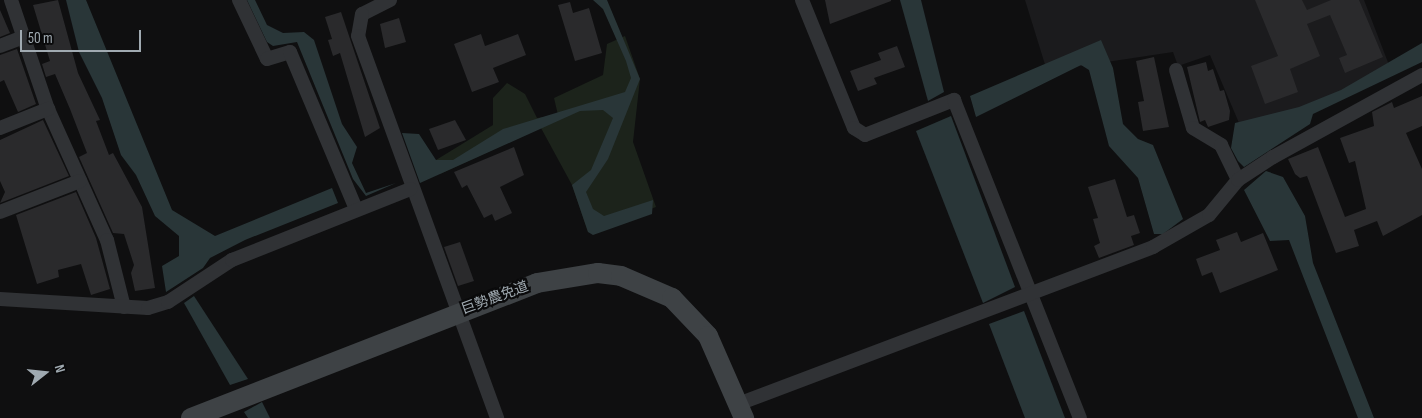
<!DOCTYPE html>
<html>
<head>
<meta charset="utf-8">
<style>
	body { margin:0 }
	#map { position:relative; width:1422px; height:418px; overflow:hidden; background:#0f0f10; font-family:"Sofia Sans Condensed","Noto Sans JP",sans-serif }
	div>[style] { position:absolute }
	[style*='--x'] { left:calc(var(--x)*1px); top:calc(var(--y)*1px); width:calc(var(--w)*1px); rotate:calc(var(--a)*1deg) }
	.built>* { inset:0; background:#1b1b1d }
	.green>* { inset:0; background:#1c231b }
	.water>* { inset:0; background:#293638 }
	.building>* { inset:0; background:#2a2a2c }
	.street>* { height:14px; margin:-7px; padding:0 7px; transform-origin:7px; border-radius:7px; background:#303235 }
	.secondary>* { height:20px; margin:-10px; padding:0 10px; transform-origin:10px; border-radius:10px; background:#3e4245 }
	span { translate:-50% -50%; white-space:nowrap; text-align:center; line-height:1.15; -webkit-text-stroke:4.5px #0a0a0b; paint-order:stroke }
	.street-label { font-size:14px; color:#a0aab1 }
	.north { position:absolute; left:20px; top:348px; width:50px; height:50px; -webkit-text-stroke:4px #0a0a0b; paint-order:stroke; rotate:74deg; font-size:14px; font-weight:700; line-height:20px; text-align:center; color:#a0aab1 }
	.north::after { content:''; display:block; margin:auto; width:18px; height:22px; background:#a0aab1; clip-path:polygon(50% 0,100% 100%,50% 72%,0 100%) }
	.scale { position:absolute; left:20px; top:30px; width:121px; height:22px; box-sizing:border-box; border:2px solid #a0aab1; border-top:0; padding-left:6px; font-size:15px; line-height:18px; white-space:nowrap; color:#a0aab1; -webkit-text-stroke:4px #0a0a0b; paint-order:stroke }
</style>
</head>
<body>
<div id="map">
	<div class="built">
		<i style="clip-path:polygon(1025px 0,1364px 0,1389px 65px,1248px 144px,1210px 55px,1178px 66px,1173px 52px,1047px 71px)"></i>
	</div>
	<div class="green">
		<i style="clip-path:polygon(625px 36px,640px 79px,633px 142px,656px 207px,588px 232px,572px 185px,541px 128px,440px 174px,436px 160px,493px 125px,493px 98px,507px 83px,525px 94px,537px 118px,558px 115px,554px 98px,603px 75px,607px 44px)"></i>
	</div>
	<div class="water">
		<i style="clip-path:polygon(66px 0,86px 0,172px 210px,215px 236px,332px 188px,338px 203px,245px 240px,210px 258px,203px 268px,166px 292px,162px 266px,179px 256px,179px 236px,155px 216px,136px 175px,121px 155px,102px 98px,79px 52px)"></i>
		<i style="clip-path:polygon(247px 0,255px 0,267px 25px,283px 33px,304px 32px,314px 40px,342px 124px,357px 147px,352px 163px,366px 193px,396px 183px,366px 196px,353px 179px,297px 42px,273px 46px,267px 42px)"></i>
		<i style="clip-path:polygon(593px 0,607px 0,640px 79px,608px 159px,586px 192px,593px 209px,604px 216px,653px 200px,652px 214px,593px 235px,588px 232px,572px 185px,591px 170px,613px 118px,603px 110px,580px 111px,420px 183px,402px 133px,419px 134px,436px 160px,453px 160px,503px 129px,625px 92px,631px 78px,626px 61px,603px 9px)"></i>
		<i style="clip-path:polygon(900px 0,921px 0,944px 92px,928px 101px)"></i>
		<i style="clip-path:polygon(1101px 40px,1113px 68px,1123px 124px,1138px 139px,1153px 145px,1183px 219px,1163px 234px,1154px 234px,1138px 178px,1109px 146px,1089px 70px,1081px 65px,976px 117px,970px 96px)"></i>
		<i style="clip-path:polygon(1422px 43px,1422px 62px,1313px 114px,1310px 124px,1244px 167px,1238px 161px,1231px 148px,1235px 123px,1299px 107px,1341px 90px)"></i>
		<i style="clip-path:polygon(951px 116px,1015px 287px,983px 303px,916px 131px)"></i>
		<i style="clip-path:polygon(1266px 171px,1283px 177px,1305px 216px,1313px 263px,1374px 418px,1358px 418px,1289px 240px,1270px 241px,1244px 190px)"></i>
		<i style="clip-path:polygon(194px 296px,248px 379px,230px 385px,184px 303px)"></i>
		<i style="clip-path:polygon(1024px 311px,1065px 418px,1025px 418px,989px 324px)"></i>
		<i style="clip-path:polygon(262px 402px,270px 418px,248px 418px,244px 412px)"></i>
	</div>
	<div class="building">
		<i style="clip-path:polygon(58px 0,78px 73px,100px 120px,96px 121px,109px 155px,113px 153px,142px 207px,155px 288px,135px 291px,131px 273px,134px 265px,124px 234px,113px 233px,79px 157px,87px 153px,70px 109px,55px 74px,46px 77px,42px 64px,50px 61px,33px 5px)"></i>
		<i style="clip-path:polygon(825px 0,891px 0,891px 1px,830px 24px)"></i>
		<i style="clip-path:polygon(1255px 0,1302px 0,1307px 10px,1331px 0,1359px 0,1383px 57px,1345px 73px,1339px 58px,1347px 55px,1330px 15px,1307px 24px,1320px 56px,1290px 69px,1298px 92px,1265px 104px,1251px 66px,1278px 56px)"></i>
		<i style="clip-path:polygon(570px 2px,573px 13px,589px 8px,602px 53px,575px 61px,558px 5px)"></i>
		<i style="clip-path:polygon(0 10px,10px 33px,0 37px)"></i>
		<i style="clip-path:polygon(341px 12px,380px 128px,365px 137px,340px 53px,333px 56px,328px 40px,332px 39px,325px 17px)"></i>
		<i style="clip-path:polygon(399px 18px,406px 42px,385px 48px,380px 24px)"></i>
		<i style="clip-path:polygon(481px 34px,485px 46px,518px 34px,526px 55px,493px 68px,499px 82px,472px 92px,454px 44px)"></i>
		<i style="clip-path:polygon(897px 46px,905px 67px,874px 78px,877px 84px,858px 91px,850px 71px,881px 60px,878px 53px)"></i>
		<i style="clip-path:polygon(17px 49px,36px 104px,18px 112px,4px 80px,0 82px,0 55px)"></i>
		<i style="clip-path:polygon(1154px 57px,1169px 127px,1143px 131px,1138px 102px,1144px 101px,1136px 61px)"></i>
		<i style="clip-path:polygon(1206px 62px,1208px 71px,1213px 69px,1220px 91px,1224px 90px,1230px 111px,1229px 120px,1208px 127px,1205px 120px,1200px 122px,1187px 67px)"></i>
		<i style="clip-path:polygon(1422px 96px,1422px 126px,1406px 133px,1422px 169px,1422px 215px,1383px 236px,1377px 221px,1354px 230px,1359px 246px,1336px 253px,1307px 176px,1300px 178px,1295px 174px,1288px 159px,1318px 147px,1345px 217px,1366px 209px,1355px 161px,1349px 163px,1340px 138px,1374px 126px,1372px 112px,1392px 102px,1394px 108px)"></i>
		<i style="clip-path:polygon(43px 120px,69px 176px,0 203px,5px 192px,0 181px,0 140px)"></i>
		<i style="clip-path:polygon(455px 120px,466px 140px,438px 150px,429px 129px)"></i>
		<i style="clip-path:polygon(514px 147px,524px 175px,500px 187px,512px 213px,495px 221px,492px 214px,484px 218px,467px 185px,462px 188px,454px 172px)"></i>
		<i style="clip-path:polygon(1115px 179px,1127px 217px,1134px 215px,1140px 233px,1131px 236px,1134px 245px,1099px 258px,1094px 246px,1100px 243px,1093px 219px,1098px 218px,1088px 187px)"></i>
		<i style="clip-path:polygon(76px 192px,96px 238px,110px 289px,91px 295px,81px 264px,58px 270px,59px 277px,37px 284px,16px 215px)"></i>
		<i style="clip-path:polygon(1237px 232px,1241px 242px,1263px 233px,1278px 270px,1220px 293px,1212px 272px,1202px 276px,1196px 259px,1220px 250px,1216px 240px)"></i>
		<i style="clip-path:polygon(460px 242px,474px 281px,458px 286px,444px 247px)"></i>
	</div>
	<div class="street">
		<i style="--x:11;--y:0;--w:115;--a:71.3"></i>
		<i style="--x:48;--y:109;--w:144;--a:65.8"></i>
		<i style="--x:107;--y:240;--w:69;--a:75.8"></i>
		<i style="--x:239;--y:0;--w:65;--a:64.6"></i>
		<i style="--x:267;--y:59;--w:24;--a:-17"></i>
		<i style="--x:290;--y:52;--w:170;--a:67.2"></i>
		<i style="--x:390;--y:0;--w:31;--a:153"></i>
		<i style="--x:362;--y:14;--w:22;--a:100"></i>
		<i style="--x:358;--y:36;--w:407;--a:70"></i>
		<i style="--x:802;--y:0;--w:138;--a:67.9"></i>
		<i style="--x:854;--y:128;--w:13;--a:32"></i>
		<i style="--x:865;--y:135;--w:96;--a:-21.5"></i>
		<i style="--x:954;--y:100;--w:342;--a:68.4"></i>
		<i style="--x:0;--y:46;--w:22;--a:-21"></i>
		<i style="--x:1176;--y:70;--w:60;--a:73.7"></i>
		<i style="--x:1193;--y:128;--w:33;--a:31"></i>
		<i style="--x:1221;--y:145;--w:39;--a:64"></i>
		<i style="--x:0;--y:128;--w:52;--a:-21.6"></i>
		<i style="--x:0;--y:212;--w:86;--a:-21.2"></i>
		<i style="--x:0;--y:299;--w:148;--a:3.5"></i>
		<i style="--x:148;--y:308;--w:21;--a:-17"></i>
		<i style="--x:168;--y:302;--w:77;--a:-33.3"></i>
		<i style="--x:232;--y:260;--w:192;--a:-21.7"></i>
		<i style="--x:738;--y:404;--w:444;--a:-20.7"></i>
		<i style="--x:1153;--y:247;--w:64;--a:-29.7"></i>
		<i style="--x:1209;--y:215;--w:45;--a:-50.4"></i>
		<i style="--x:1238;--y:180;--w:42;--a:-33.3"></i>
		<i style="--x:1273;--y:157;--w:170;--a:-28.8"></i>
	</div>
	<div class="secondary">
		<i style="--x:191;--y:418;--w:371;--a:-21.3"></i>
		<i style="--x:537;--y:283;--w:62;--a:-9.3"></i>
		<i style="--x:598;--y:273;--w:23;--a:7"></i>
		<i style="--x:621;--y:276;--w:56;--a:23.3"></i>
		<i style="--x:672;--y:298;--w:52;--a:46.5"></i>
		<i style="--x:708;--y:336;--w:90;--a:66.3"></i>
	</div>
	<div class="street-label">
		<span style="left:495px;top:298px;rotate:-20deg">巨勢農免道</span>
	</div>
	<div class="north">N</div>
	<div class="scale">50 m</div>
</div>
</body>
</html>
